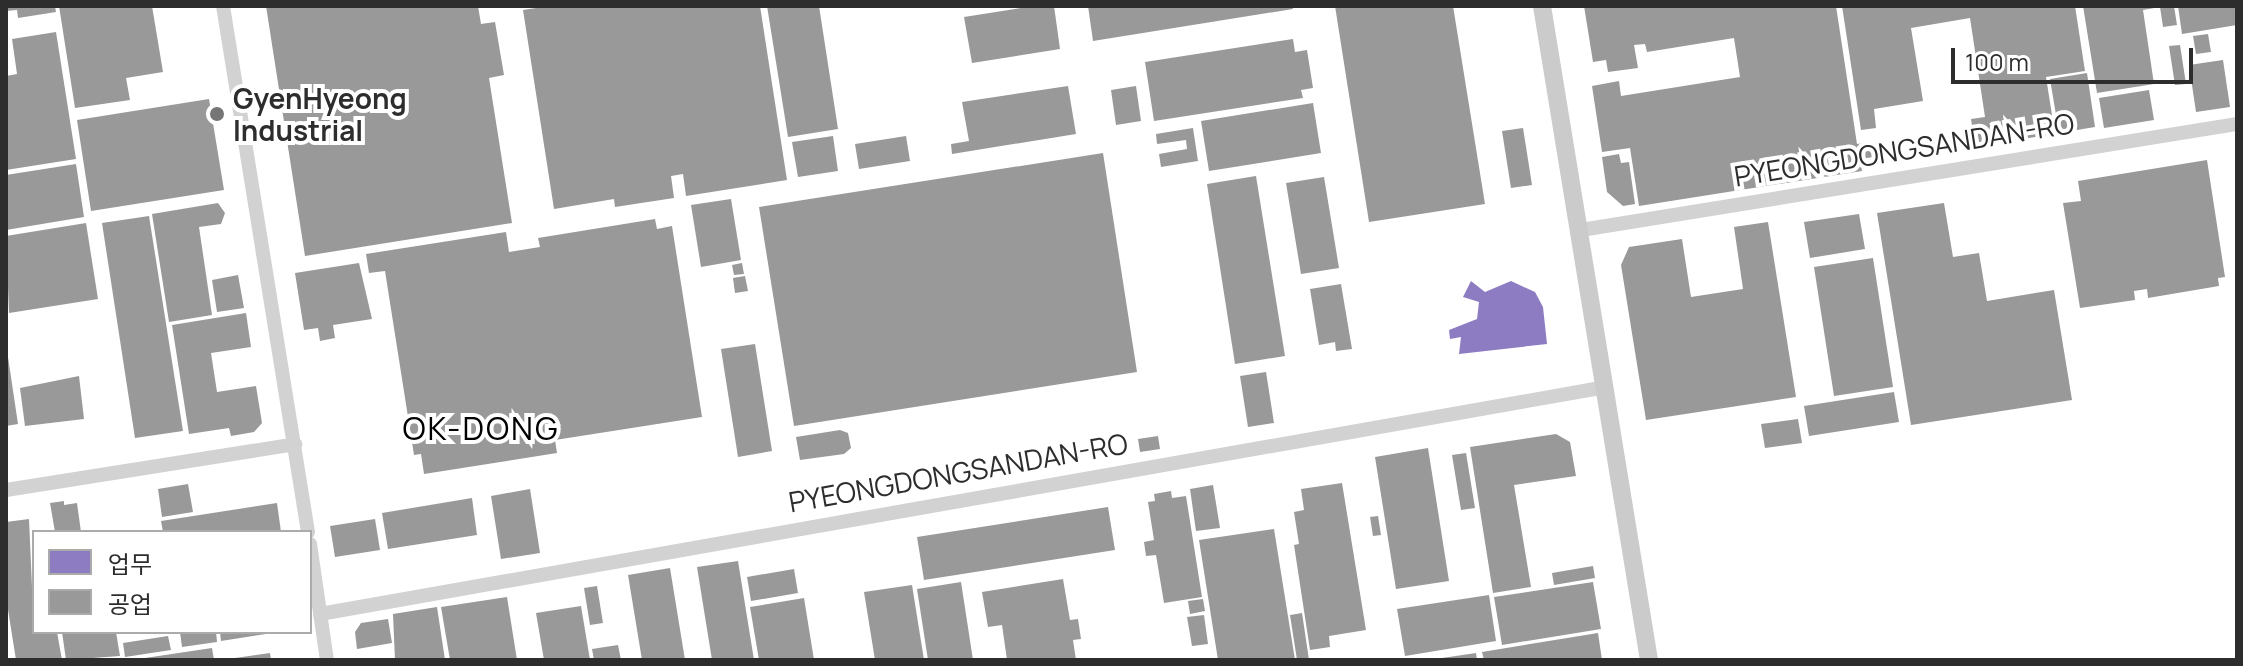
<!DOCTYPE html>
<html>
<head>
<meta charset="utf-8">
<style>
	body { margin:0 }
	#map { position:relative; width:2243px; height:666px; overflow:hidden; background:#fff; font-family:Manrope,"Noto Sans KR",sans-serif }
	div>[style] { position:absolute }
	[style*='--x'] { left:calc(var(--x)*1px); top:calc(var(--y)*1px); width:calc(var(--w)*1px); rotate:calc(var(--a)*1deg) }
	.offices>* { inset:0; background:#8e7cc3 }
	.industry>* { inset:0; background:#999 }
	.street>* { height:14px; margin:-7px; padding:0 7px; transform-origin:7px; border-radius:7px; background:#d2d2d2 }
	.secondary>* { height:18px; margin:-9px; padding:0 9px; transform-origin:9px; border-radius:9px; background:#cbcbcb }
	.dots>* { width:22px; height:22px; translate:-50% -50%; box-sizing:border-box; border:4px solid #fff; border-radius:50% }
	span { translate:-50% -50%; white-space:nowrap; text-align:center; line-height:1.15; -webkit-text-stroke:8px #fff; paint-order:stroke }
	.poi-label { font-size:28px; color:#2d2d2d; font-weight:700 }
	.left { translate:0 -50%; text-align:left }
	.street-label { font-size:28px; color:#2d2d2d }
	.quarter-label { font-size:32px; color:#000; letter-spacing:2px }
	.frame { position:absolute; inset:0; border:8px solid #2d2d2d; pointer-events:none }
	.legend { position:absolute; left:32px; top:530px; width:280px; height:104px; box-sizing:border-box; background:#fff; border:2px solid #ababab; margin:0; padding:10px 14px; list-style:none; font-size:24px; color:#2d2d2d }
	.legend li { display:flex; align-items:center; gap:16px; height:40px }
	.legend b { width:40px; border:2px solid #ababab }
	.scale { position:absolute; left:1951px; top:48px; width:242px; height:36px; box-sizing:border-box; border:4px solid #2d2d2d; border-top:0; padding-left:10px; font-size:24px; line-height:28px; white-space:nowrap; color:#2d2d2d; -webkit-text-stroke:6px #fff; paint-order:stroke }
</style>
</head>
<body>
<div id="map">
	<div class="offices">
		<i style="clip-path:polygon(1471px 281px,1485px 292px,1511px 281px,1535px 292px,1543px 307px,1547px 344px,1459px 354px,1461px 337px,1450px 339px,1449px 330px,1477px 319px,1479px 302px,1463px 297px)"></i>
	</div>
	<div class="industry">
		<i style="clip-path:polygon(6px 6px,55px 6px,56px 12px,18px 18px,17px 10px,6px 11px)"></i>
		<i style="clip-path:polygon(59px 6px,152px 6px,163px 72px,126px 78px,130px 100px,75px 108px)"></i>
		<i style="clip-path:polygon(266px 6px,478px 6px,481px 24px,495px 22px,504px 75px,489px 78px,512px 223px,305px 256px)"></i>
		<i style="clip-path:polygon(549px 6px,760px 6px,787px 180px,686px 196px,683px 174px,671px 176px,674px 198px,615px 207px,614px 199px,554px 209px,523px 10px)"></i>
		<i style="clip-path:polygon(767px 6px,819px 6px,838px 129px,788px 137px)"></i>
		<i style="clip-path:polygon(1034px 6px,1054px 6px,1060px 49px,972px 63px,964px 17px)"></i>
		<i style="clip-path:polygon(1088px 6px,1292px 6px,1293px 9px,1093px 41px)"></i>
		<i style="clip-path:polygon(1335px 6px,1453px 6px,1485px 204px,1369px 222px)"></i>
		<i style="clip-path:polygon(1584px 6px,1836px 6px,1857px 144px,1871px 142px,1874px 157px,1860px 159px,1862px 171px,1639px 206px,1630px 148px,1602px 152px,1592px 86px,1619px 81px,1621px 96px,1740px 77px,1734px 38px,1647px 52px,1645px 44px,1634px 45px,1638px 68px,1608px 72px,1606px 60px,1593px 62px)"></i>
		<i style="clip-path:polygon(1842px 6px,2075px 6px,2085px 71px,2046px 77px,2055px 134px,1975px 146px,1971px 119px,1985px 117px,1970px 18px,1911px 28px,1923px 101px,1874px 109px,1876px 128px,1861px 130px)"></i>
		<i style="clip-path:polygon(2083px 6px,2174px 6px,2177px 25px,2163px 27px,2160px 7px,2143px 10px,2154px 84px,2097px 93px)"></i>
		<i style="clip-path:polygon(2178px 6px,2237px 6px,2237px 25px,2182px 34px)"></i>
		<i style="clip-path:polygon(56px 32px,76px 159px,6px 170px,6px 76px,17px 74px,12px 39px)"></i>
		<i style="clip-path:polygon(2208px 34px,2211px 52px,2196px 54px,2193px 36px)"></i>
		<i style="clip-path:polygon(1293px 39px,1295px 52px,1307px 50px,1313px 88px,1301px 90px,1303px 98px,1154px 121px,1145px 62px)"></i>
		<i style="clip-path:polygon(2180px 45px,2186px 84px,2175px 85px,2169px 46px)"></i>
		<i style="clip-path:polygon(2223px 60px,2230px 107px,2196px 112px,2189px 65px)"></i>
		<i style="clip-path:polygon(2087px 73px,2095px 127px,2059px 133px,2050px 79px)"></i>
		<i style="clip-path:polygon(1068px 86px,1076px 134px,952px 154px,951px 144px,969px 141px,962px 102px)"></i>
		<i style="clip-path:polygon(1136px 86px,1141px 121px,1116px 125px,1111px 90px)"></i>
		<i style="clip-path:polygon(2149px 90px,2154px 120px,2104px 128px,2099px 98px)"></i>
		<i style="clip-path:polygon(209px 99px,224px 190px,91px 211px,77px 120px)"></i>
		<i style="clip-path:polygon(1313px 103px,1321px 153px,1209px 171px,1201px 121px)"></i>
		<i style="clip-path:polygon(1193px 128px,1198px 161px,1161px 167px,1159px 154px,1187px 149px,1186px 140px,1157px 144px,1156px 134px)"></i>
		<i style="clip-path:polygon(1523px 128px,1532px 185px,1511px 188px,1502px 131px)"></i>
		<i style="clip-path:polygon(833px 136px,838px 171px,798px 177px,792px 142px)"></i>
		<i style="clip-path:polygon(906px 136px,910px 161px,859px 169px,855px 144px)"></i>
		<i style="clip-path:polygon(1103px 153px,1137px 372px,794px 426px,759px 207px)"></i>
		<i style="clip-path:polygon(1619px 154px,1621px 163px,1629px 162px,1635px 204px,1623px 206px,1607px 192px,1602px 157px)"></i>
		<i style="clip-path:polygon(2207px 160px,2225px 277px,2218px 278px,2219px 286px,2148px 298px,2147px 289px,2134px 291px,2135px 300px,2080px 308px,2063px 203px,2081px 201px,2078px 181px)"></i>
		<i style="clip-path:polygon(76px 164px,84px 217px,6px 230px,6px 175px)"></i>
		<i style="clip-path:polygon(1256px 176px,1285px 356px,1235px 364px,1207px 184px)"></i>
		<i style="clip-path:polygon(1324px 177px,1339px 268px,1301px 274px,1286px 183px)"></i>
		<i style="clip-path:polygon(731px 199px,741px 260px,701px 267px,691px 205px)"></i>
		<i style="clip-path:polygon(218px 203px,225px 213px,221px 224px,199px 227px,212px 315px,169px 322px,152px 214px)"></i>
		<i style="clip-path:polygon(1944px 203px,1953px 257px,1979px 253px,1987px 301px,2054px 290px,2072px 400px,1911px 425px,1877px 213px)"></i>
		<i style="clip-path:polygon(1859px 214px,1865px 249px,1810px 258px,1804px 222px)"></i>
		<i style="clip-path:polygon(149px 216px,183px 431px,135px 438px,102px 223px)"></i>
		<i style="clip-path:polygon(655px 219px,657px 229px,672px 226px,702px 417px,555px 440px,557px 453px,424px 474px,421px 454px,414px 455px,385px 271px,369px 273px,366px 254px,506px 232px,509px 252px,540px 247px,538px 238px)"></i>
		<i style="clip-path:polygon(1768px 222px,1796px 397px,1646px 420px,1621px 265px,1629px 247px,1682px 239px,1691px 297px,1743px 289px,1734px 227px)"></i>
		<i style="clip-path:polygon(86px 223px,98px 299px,9px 313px,6px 236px)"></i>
		<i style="clip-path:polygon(1873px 258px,1893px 387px,1834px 396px,1814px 267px)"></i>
		<i style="clip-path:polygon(359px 263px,372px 319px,333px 325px,335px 338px,320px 341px,318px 328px,304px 330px,295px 273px)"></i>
		<i style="clip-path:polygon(742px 263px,744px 274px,734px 275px,732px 265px)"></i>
		<i style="clip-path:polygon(238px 275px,244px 308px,217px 312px,212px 280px)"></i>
		<i style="clip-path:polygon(745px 276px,748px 291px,735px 293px,733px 278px)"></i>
		<i style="clip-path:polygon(1341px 284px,1352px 349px,1336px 351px,1335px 342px,1319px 345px,1310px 289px)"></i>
		<i style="clip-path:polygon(246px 313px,251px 347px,211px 353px,217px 392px,256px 386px,262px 423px,254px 432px,231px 436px,229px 428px,189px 434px,172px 325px)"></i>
		<i style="clip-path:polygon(755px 344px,772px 451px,738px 457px,721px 349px)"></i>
		<i style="clip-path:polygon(8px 357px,18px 424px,6px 426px,6px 358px)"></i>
		<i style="clip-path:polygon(1266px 372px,1274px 423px,1248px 427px,1240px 376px)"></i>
		<i style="clip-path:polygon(79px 376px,84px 419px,25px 426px,20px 388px)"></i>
		<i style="clip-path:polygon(1894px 392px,1899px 422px,1809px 436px,1804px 406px)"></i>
		<i style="clip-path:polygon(1798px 419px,1802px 443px,1765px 448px,1761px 424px)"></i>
		<i style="clip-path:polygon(840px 430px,848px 433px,851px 448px,844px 454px,800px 460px,796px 437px)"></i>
		<i style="clip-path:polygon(1556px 434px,1570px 442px,1576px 476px,1514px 485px,1531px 587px,1493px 593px,1470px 447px)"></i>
		<i style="clip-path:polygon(1158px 436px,1160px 449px,1140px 452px,1138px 439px)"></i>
		<i style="clip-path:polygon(1428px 448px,1449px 581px,1396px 589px,1375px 457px)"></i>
		<i style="clip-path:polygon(1466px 453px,1475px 508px,1461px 510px,1452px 455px)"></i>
		<i style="clip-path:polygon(1342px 483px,1366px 630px,1329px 636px,1330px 647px,1310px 650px,1294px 545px,1299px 544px,1294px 512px,1304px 510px,1301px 489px)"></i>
		<i style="clip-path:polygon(188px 484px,193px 512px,162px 517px,158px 489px)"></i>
		<i style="clip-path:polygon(1213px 485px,1220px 528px,1196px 531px,1190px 489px)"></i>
		<i style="clip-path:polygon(530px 489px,540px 553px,501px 559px,491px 496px)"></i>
		<i style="clip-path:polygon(1171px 491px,1172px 498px,1186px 496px,1202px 597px,1164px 603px,1156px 555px,1146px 556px,1144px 542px,1154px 540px,1148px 502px,1155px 501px,1154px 494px)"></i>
		<i style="clip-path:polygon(472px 498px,477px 535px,388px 549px,382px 513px)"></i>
		<i style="clip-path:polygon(64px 501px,64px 505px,77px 503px,81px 532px,55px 532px,50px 503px)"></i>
		<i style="clip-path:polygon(277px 503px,281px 532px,163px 532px,161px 521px)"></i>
		<i style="clip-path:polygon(1108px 507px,1115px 550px,924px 580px,917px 537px)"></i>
		<i style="clip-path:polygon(1378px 516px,1381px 535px,1373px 536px,1370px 517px)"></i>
		<i style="clip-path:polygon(29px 519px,34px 632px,57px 632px,62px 660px,16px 660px,6px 597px,6px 522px)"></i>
		<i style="clip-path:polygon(375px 519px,380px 550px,335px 557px,330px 526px)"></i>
		<i style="clip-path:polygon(1274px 529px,1295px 660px,1218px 660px,1199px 540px)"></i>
		<i style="clip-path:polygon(738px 561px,754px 660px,712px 660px,697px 567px)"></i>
		<i style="clip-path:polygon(1593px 566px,1595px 578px,1554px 585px,1552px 573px)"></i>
		<i style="clip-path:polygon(670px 568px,685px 660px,642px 660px,628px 575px)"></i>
		<i style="clip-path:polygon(794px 569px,798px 593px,751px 601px,747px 577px)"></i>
		<i style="clip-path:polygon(1063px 579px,1070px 620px,1078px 619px,1081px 639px,1073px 640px,1076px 660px,1007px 660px,1002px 625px,988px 627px,982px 592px)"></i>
		<i style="clip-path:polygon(961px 582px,973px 660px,928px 660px,917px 589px)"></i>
		<i style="clip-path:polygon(1593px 582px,1601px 629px,1502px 645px,1494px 597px)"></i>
		<i style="clip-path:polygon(912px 585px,924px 660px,875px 660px,864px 592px)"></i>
		<i style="clip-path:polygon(597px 586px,603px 623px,590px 625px,584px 588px)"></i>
		<i style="clip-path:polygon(1489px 595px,1496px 641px,1405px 656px,1397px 609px)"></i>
		<i style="clip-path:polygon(507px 597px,517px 660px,450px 660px,441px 607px)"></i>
		<i style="clip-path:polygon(804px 598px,814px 660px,759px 660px,750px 607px)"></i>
		<i style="clip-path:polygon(1203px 599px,1205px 611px,1190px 614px,1188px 601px)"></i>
		<i style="clip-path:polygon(581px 606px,590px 660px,544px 660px,536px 613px)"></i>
		<i style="clip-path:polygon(437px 607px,445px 660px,395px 660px,393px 614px)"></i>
		<i style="clip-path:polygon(1302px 613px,1309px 660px,1297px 660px,1290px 615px)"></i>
		<i style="clip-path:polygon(1204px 615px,1208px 644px,1192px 646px,1187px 617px)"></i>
		<i style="clip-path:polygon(388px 619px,392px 643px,357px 649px,355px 632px,361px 623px)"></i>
		<i style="clip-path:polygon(62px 632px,116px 632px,120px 656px,66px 660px)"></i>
		<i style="clip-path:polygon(180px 632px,216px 632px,217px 642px,182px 647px)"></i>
		<i style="clip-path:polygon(220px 632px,266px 632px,266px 634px,221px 641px)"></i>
		<i style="clip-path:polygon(1598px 633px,1602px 660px,1484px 660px,1482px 652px)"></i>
		<i style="clip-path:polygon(168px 636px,171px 650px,125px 657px,123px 643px)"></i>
		<i style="clip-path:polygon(618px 645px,621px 660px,594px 660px,592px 649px)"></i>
		<i style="clip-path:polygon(212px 648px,214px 660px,145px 660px,145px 658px)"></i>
		<i style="clip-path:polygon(270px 653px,271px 660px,236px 660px,235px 658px)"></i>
		<i style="clip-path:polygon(1476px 653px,1477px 660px,1442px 660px,1442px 658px)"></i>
	</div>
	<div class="street">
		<i style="--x:223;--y:6;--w:533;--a:80.82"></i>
		<i style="--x:1581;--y:230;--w:665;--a:-9.18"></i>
		<i style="--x:6;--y:490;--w:293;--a:-9"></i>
		<i style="--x:310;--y:544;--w:117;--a:81.7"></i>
		<i style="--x:320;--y:614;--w:1306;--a:-10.01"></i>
	</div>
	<div class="secondary">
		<i style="--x:1542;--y:6;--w:663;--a:80.71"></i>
	</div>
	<div class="dots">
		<i style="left:217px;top:114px;background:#767676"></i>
	</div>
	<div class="poi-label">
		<span class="left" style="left:233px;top:114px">GyenHyeong<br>Industrial</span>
	</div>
	<div class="street-label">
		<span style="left:1904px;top:149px;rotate:-9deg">PYEONGDONGSANDAN-RO</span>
		<span style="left:958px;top:472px;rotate:-10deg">PYEONGDONGSANDAN-RO</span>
	</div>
	<div class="quarter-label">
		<span style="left:481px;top:428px">OK-DONG</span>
	</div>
	<div class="frame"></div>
	<ul class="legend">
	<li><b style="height:22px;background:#8e7cc3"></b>업무</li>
	<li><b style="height:22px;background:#999"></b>공업</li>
	</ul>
	<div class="scale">100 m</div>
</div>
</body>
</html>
